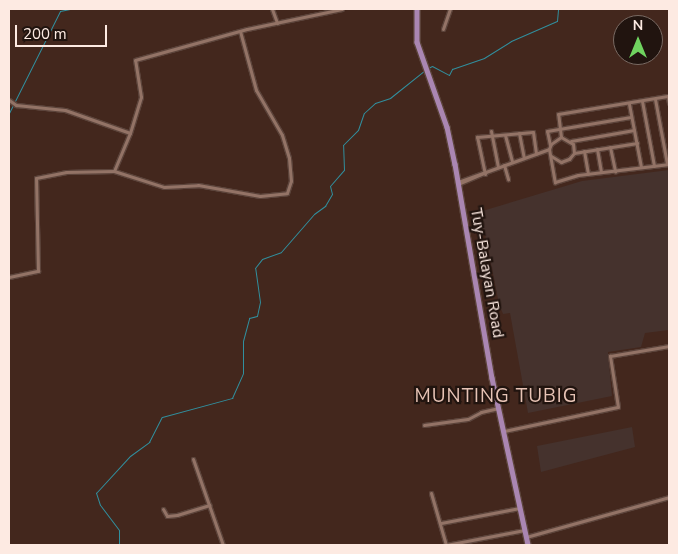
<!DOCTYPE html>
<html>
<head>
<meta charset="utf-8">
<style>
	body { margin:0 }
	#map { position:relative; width:678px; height:554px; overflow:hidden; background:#43271d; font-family:"Nunito Sans",sans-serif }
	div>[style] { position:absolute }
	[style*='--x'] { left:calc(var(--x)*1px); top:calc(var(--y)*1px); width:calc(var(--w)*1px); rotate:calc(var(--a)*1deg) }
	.industrial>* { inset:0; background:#45322d }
	.stream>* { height:1px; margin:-0.5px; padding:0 0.5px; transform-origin:0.5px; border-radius:0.5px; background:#318f9e }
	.roads { filter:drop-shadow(1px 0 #5c443b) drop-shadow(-1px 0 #5c443b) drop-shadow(0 1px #5c443b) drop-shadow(0 -1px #5c443b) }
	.street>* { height:3px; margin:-1.5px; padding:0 1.5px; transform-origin:1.5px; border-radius:1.5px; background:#937366 }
	.primary>* { height:4.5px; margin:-2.25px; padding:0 2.25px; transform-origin:2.25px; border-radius:2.25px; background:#aa86b2 }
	span { translate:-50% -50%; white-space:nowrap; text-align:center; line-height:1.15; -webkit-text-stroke:4.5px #21140f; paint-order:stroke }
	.street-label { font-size:16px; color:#fdeae2 }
	.quarter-label { font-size:19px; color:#e7c3b5; letter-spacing:1px }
	.frame { position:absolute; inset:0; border:10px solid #fdeae2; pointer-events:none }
	.north { position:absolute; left:613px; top:15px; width:50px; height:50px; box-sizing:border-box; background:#21140f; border:1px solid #796a63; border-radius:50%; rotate:0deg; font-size:14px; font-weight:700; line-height:20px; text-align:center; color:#fdeae2 }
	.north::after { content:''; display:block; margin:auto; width:18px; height:22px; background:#70d35f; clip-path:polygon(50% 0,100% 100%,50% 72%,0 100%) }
	.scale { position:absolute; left:15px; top:25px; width:92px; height:22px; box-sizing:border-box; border:2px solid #fdeae2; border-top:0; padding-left:6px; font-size:15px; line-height:18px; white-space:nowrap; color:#fdeae2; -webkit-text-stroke:4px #21140f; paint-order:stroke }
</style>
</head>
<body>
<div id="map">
	<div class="industrial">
		<i style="clip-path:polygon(669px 170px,669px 330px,645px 333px,641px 347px,608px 352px,612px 396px,528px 413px,510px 313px,503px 314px,499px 304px,484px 229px,480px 229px,479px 212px,582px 181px)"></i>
		<i style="clip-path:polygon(632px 427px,635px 447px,541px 472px,537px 446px)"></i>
	</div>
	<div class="stream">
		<i style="--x:428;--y:68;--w:4;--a:-27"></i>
		<i style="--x:432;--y:66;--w:19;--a:28"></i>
		<i style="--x:449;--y:75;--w:7;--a:-63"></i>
		<i style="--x:452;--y:69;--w:34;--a:-19"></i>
		<i style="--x:484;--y:58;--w:32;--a:-32"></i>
		<i style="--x:511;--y:41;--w:50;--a:-23.5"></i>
		<i style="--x:557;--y:21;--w:12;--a:-85"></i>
		<i style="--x:9;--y:113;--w:114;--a:-63.4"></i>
		<i style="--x:60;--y:11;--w:10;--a:-11"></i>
		<i style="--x:119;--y:545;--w:15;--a:-90"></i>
		<i style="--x:119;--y:530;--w:31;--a:-127"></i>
		<i style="--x:100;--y:505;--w:13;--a:-108"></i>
		<i style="--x:96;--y:493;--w:50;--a:-47.4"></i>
		<i style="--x:130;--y:456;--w:24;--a:-36"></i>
		<i style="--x:149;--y:442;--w:28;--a:-63"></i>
		<i style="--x:162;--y:417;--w:73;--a:-15.2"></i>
		<i style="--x:232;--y:398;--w:27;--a:-66"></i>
		<i style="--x:243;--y:373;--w:32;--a:-90"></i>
		<i style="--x:243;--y:341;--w:24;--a:-75"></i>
		<i style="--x:249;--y:318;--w:8;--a:-14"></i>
		<i style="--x:257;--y:316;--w:14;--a:-78"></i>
		<i style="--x:260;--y:302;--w:34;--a:-98"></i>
		<i style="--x:255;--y:268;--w:11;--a:-52"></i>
		<i style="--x:262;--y:259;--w:20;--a:-20"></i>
		<i style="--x:281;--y:252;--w:50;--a:-49"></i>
		<i style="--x:314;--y:214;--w:14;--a:-36"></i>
		<i style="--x:325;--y:206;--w:14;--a:-60"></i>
		<i style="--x:332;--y:194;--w:8;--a:-104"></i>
		<i style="--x:330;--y:186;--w:21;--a:-49"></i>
		<i style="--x:344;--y:170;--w:25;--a:-92"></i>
		<i style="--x:343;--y:145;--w:21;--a:-45"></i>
		<i style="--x:358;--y:130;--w:18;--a:-71"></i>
		<i style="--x:364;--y:113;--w:15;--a:-42"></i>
		<i style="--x:375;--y:103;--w:16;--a:-18"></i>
		<i style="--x:390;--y:98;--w:43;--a:-38.5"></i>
	</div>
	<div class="roads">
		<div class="street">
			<i style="--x:272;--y:9;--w:15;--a:70"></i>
			<i style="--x:443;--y:29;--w:21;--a:-71"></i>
			<i style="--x:655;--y:99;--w:66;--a:79.5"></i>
			<i style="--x:9;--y:100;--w:9;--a:36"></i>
			<i style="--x:16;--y:105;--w:49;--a:5.8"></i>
			<i style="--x:65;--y:110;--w:69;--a:19.5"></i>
			<i style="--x:130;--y:133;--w:38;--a:-73"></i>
			<i style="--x:141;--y:97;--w:37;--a:-99"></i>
			<i style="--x:135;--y:60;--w:116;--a:-15.5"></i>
			<i style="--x:247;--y:29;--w:97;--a:-11.9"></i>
			<i style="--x:642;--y:101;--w:66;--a:79.5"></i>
			<i style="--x:629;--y:104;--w:64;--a:79.2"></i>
			<i style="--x:491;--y:131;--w:37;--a:79"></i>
			<i style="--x:519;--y:133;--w:25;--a:79"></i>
			<i style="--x:505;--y:135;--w:28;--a:75"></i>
			<i style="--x:561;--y:137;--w:23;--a:-97"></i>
			<i style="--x:558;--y:114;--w:111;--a:-9.3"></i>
			<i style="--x:668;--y:96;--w:7;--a:82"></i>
			<i style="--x:571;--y:141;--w:64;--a:-9.9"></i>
			<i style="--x:550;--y:145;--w:14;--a:-102"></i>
			<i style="--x:547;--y:131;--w:85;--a:-9.5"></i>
			<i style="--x:610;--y:147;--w:25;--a:78"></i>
			<i style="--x:597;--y:149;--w:23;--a:80"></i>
			<i style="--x:584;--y:151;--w:23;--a:80"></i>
			<i style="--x:574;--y:153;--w:64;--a:-9"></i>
			<i style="--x:551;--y:156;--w:12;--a:31"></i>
			<i style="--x:561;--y:162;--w:9;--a:-21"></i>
			<i style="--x:569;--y:159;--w:8;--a:-50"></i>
			<i style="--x:574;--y:153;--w:9;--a:-96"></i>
			<i style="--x:573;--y:144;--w:14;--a:-150"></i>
			<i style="--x:561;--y:137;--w:12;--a:145"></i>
			<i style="--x:551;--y:144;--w:5;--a:112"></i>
			<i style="--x:549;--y:149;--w:34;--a:80"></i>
			<i style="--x:555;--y:182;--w:24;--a:-17"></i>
			<i style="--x:578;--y:175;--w:92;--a:-6.9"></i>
			<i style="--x:504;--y:165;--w:15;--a:74"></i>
			<i style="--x:114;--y:171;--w:52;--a:17.7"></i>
			<i style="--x:164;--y:187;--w:34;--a:-3"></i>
			<i style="--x:198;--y:185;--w:63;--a:10.1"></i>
			<i style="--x:260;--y:196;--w:27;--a:-6"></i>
			<i style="--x:287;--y:193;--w:13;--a:-72"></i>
			<i style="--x:291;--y:181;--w:23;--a:-95"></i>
			<i style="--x:289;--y:158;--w:24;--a:-107"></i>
			<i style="--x:282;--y:135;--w:52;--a:-120"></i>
			<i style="--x:256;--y:90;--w:61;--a:-105.2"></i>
			<i style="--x:485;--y:174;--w:38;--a:-102"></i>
			<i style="--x:477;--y:137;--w:56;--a:-5.1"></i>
			<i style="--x:533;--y:132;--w:22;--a:82"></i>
			<i style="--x:458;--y:182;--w:97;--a:-19.9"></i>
			<i style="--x:460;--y:183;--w:28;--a:-23"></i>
			<i style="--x:9;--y:277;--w:30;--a:-12"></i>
			<i style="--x:38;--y:271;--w:93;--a:-91.2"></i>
			<i style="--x:36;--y:178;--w:31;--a:-11"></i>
			<i style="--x:66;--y:172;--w:48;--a:-1.2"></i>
			<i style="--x:114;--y:171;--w:41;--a:-67.2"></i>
			<i style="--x:424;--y:425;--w:44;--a:-7.8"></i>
			<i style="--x:468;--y:419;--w:15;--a:-28"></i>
			<i style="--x:481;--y:412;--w:17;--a:-13"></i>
			<i style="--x:504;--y:431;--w:116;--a:-11.9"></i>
			<i style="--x:618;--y:407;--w:52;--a:-98.9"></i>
			<i style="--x:610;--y:356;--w:60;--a:-9.6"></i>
			<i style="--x:193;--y:459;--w:91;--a:70.8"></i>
			<i style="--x:431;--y:493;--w:54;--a:73.9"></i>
			<i style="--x:163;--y:509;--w:8;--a:60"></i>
			<i style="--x:167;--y:516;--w:10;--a:-6"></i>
			<i style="--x:177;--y:515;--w:34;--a:-17"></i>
			<i style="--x:441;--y:523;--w:80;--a:-10.8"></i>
			<i style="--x:526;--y:537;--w:148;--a:-15.6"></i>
			<i style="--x:446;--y:545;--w:80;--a:-10.8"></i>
		</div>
		<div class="primary">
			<i style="--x:417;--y:9;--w:33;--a:90"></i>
			<i style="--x:417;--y:42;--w:90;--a:70.6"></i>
			<i style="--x:447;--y:127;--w:38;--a:78"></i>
			<i style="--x:455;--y:164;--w:217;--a:80.2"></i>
			<i style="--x:492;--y:378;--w:171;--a:77.8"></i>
		</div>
	</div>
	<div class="street-label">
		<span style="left:487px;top:273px;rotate:80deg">Tuy-Balayan Road</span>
	</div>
	<div class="quarter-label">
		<span style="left:496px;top:397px">MUNTING TUBIG</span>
	</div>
	<div class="frame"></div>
	<div class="north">N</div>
	<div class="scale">200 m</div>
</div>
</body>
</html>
